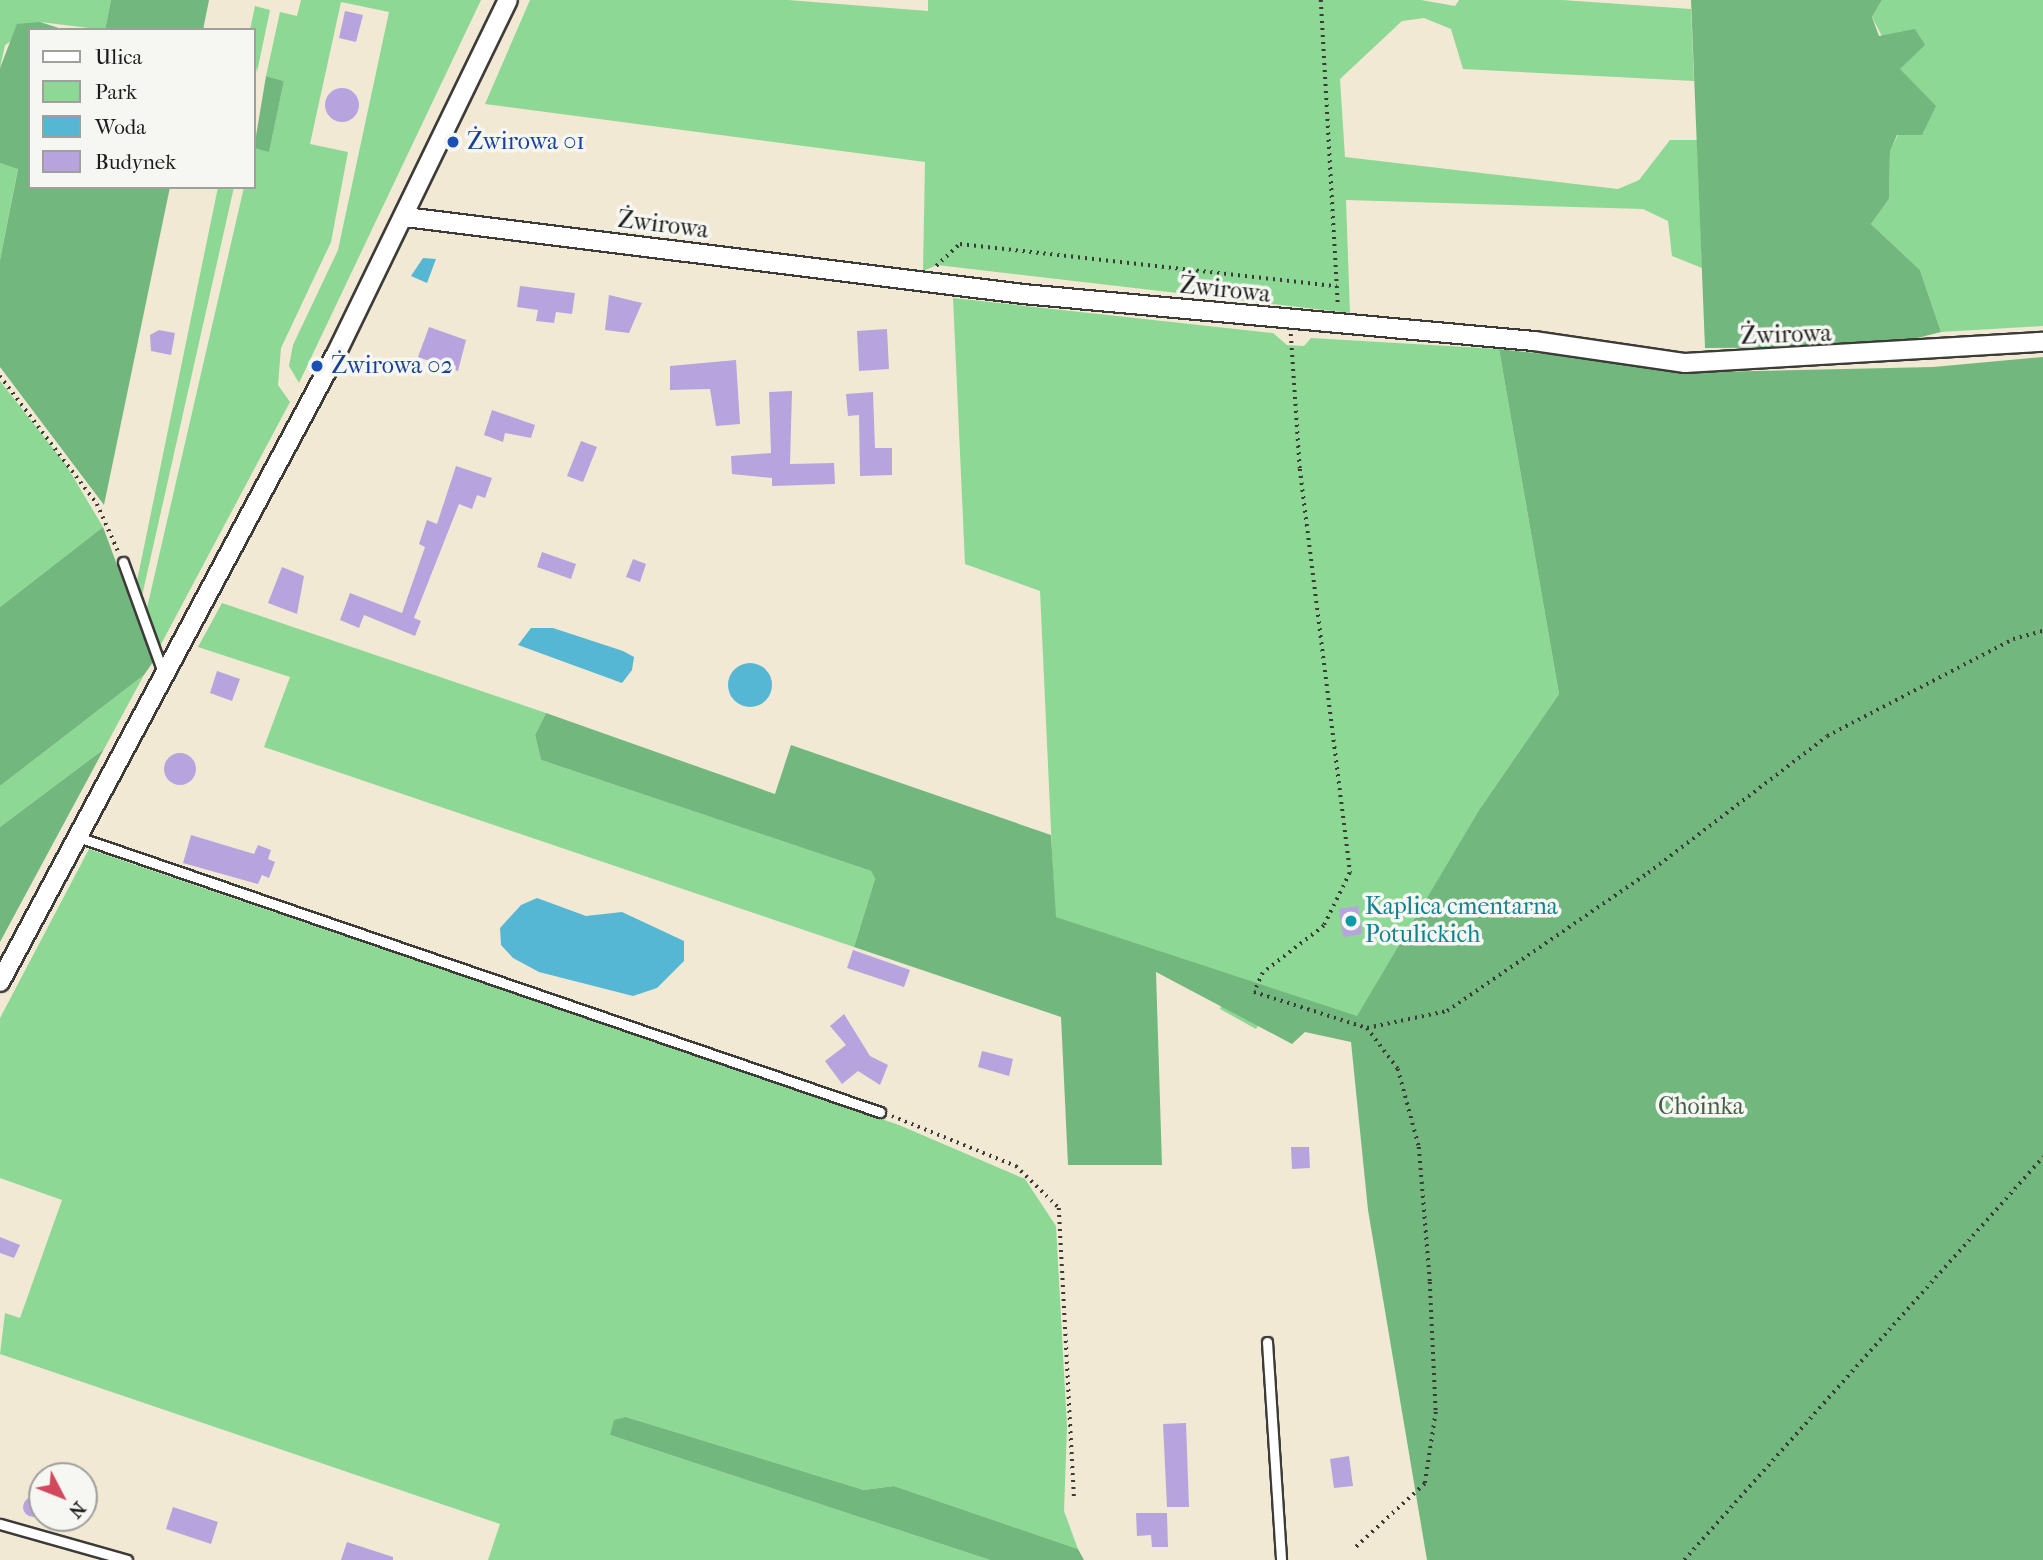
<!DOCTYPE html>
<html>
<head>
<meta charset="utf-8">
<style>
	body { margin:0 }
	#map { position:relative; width:2043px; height:1560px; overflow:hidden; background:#f2e9d4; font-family:"IM FELL French Canon",serif }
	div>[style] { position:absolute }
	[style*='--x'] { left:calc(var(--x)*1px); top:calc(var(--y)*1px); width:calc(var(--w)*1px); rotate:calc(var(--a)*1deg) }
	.green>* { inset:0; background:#8dd894 }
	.forest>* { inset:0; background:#72b87e }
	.water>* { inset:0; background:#55b7d4 }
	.round { border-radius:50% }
	.building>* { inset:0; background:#b7a4de }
	.path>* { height:3.5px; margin-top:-1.75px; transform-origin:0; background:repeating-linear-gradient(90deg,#3c3b38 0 2px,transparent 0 7px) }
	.roads { filter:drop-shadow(2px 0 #3c3b38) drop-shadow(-2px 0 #3c3b38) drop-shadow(0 2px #3c3b38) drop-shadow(0 -2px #3c3b38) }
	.service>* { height:9px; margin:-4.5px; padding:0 4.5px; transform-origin:4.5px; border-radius:4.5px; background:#fff }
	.minor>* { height:18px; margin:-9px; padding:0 9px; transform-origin:9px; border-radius:9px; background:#fff }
	.dots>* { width:19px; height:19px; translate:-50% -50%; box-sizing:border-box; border:4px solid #f6f6f2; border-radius:50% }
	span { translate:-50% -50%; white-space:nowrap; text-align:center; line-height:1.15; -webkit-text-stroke:7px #f6f6f2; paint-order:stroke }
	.transit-label { font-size:24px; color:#164399 }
	.left { translate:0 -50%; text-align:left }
	.street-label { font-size:24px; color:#1c1c1c }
	.culture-label { font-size:24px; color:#0d838f }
	.park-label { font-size:24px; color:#445e46 }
	.legend { position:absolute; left:28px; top:28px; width:228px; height:161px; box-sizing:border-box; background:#f6f6f2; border:2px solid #9f9f9c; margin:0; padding:9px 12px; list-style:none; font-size:21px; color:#1c1c1c }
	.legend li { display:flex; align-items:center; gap:14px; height:35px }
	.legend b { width:35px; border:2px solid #9f9f9c }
	.north { position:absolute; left:28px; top:1462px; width:70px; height:70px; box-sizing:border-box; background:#f6f6f2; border:2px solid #9f9f9c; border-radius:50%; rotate:132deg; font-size:19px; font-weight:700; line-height:28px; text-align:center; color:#1c1c1c }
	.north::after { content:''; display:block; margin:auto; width:24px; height:32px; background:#d1495b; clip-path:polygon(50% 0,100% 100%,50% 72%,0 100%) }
</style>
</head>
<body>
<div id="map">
	<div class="green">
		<i style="clip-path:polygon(0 0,111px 0,105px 30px,40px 22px,5px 45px,0 68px)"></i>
		<i style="clip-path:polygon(301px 0,481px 0,299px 383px,289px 366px,293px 345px,338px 250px,389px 12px,341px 2px,310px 144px,348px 152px,331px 242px,281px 348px,278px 385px,290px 402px,159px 648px,147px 608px,244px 187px,254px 187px,254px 148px,269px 151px,284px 81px,266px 76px,280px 12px,297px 16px)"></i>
		<i style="clip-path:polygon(530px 0,788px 0,928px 11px,928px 0,1421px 0,1455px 6px,1459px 0,1562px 0,1691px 9px,1694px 81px,1463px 69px,1451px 29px,1424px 18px,1402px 21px,1340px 79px,1345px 157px,1618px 189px,1639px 180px,1670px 140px,1697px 140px,1702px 268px,1672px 256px,1668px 221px,1643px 209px,1346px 200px,1350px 313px,937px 265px,923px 271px,925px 162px,485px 104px)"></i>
		<i style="clip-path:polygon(1882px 0,2043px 0,2043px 326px,1941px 332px,1920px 270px,1871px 224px,1889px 199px,1890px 150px,1898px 135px,1922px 135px,1899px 69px,1872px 17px)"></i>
		<i style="clip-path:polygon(255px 6px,270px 10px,257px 72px,250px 30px)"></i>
		<i style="clip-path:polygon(0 163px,18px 168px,0 260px)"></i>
		<i style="clip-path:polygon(218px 187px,234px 187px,142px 596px,137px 581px)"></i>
		<i style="clip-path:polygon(953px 298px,1273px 333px,1287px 345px,1304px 346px,1311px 338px,1499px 349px,1559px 694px,1479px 810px,1357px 1017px,1278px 991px,1256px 1029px,1220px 1009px,1230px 975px,1055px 917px,1040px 591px,965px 564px)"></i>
		<i style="clip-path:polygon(0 381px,66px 465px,103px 527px,0 607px)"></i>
		<i style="clip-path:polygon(222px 603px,546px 713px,535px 735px,541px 760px,871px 871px,875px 879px,854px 947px,264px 747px,290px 677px,198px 647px)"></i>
		<i style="clip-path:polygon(144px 675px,104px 749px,0 827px,0 786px)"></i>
		<i style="clip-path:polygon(89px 849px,899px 1125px,1025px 1179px,1056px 1226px,1067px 1427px,1064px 1511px,1078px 1549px,894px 1486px,864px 1490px,626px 1417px,610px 1435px,990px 1560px,488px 1560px,500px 1524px,0 1354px,5px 1313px,20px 1318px,62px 1200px,0 1178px,0 1018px)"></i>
	</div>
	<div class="forest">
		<i style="clip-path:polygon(111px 0,209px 0,203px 30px,105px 30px)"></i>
		<i style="clip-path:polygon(1691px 0,1882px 0,1872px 17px,1879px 36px,1915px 29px,1925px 45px,1900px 69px,1936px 106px,1922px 135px,1897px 135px,1890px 151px,1889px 199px,1871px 224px,1920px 270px,1941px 332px,1882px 347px,1705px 348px)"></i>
		<i style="clip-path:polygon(40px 22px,65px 30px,30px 30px,30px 187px,170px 187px,104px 505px,0 367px,0 260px,18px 169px,0 163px,0 68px,17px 24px)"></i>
		<i style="clip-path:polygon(266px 76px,284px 81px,269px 152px,254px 148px)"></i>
		<i style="clip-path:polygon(1499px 349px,1710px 372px,1933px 367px,2043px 357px,2043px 1560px,1427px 1560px,1368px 1210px,1351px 1042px,1305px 1032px,1292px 1044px,1156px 972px,1162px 1165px,1068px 1165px,1061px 1017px,854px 947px,875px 879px,871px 871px,541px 760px,535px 735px,546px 713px,775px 794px,791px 745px,1051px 835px,1056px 917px,1357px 1016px,1479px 810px,1559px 694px)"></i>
		<i style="clip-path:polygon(103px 527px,153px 662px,144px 675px,0 786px,0 607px)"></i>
		<i style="clip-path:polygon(104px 749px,0 942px,0 827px)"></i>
		<i style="clip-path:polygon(626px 1417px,864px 1490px,894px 1486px,1078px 1549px,1084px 1560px,990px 1560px,610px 1435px,614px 1420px)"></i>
	</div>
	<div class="water">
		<i style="clip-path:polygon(423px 258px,436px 259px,427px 283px,411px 276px)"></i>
		<i style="clip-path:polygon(531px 628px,553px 628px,623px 651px,634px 657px,632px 670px,622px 683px,518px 645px)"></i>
		<i class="round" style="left:728px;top:663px;width:44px;height:44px"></i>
		<i style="clip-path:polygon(537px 898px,586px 916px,622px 912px,684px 941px,684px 961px,657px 988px,633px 996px,539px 972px,513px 958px,501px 945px,500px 928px,521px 905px)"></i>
	</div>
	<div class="building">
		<i style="clip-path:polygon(345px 11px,363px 15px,356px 42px,339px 38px)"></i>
		<i class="round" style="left:325px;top:88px;width:34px;height:34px"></i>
		<i style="clip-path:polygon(520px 286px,575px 293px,572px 314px,556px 312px,554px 323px,536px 321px,538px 310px,517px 307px)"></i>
		<i style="clip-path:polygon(609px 295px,642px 303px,629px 333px,605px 330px)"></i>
		<i style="clip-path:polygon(429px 327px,466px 340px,458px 371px,418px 357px)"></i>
		<i style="clip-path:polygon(887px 329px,889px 369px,859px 371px,857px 331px)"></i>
		<i style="clip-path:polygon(159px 330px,175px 333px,171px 355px,151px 351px,150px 335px)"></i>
		<i style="clip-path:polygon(736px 360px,740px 424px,716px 426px,710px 389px,670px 390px,670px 366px)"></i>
		<i style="clip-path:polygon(792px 391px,790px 464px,834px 463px,835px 484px,772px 486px,772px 478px,732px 474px,731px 456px,771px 453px,769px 392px)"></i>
		<i style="clip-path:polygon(873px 392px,875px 448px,892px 448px,892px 475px,860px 476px,859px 415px,848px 416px,846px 394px)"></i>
		<i style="clip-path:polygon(492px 410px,535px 425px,531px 438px,505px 433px,503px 442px,484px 435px)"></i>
		<i style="clip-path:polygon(581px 441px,597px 447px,583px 482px,567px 476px)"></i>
		<i style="clip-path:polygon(456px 466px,492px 478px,485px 498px,477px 495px,472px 509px,459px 504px,414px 618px,421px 621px,415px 636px,364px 615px,359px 628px,340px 620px,350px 593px,402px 613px,425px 547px,419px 544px,427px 520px,437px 524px)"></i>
		<i style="clip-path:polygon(542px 552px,576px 564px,571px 579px,537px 567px)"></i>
		<i style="clip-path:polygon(633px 559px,646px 564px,640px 582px,626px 577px)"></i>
		<i style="clip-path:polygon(282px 567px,304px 576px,297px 614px,268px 603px)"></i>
		<i style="clip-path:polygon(217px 671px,240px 679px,232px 701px,210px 693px)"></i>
		<i class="round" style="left:164px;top:753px;width:32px;height:32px"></i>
		<i style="clip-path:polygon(191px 835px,254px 854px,258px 845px,271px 850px,268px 859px,275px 862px,269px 878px,262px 875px,258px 884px,183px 863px)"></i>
		<i style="clip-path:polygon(1358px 906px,1362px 934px,1343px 937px,1339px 909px)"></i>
		<i style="clip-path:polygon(853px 950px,910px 970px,904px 987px,847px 968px)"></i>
		<i style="clip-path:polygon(844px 1014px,870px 1056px,888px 1065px,880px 1085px,858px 1071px,842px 1084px,825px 1061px,846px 1045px,830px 1026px)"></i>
		<i style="clip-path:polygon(982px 1051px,1013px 1059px,1009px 1076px,978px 1067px)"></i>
		<i style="clip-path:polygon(1291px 1147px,1309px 1147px,1310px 1168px,1292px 1169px)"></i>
		<i style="clip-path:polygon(0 1237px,20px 1245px,14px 1258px,0 1253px)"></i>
		<i style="clip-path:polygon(1186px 1423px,1189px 1507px,1167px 1507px,1163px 1424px)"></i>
		<i style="clip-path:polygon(1349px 1456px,1353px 1486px,1334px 1488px,1330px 1459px)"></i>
		<i class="round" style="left:23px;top:1497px;width:20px;height:20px"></i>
		<i style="clip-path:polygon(173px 1507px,218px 1522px,211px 1544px,166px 1529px)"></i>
		<i style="clip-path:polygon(1136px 1513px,1167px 1513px,1168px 1547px,1152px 1547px,1151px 1535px,1137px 1536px)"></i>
		<i style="clip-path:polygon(347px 1542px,393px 1557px,393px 1560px,341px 1560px)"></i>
	</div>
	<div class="path">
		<i style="--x:1321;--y:0;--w:286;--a:86.8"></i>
		<i style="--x:936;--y:266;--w:33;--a:-43"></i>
		<i style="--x:960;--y:244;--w:379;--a:6.4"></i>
		<i style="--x:1337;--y:286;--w:21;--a:87"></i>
		<i style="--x:1291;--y:334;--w:135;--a:86.2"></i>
		<i style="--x:1300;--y:469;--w:407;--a:82.9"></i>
		<i style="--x:1350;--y:873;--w:59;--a:116.1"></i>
		<i style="--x:1324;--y:926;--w:77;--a:142.4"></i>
		<i style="--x:1263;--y:973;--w:21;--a:115"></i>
		<i style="--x:1254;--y:992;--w:119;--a:17.7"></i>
		<i style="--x:1367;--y:1028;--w:51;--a:52.9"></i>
		<i style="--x:1398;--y:1069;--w:81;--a:74.9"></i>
		<i style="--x:1419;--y:1147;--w:135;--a:85.3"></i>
		<i style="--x:1430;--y:1282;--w:130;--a:87.4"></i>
		<i style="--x:1436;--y:1412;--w:73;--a:98.7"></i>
		<i style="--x:1425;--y:1484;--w:96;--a:137.5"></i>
		<i style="--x:0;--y:376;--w:161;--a:52.8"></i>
		<i style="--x:97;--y:504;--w:51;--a:65.9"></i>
		<i style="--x:1367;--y:1028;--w:82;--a:-12"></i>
		<i style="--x:1447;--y:1011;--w:244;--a:-34.5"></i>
		<i style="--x:1648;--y:873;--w:225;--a:-37.4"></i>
		<i style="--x:1827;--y:736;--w:210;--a:-27.5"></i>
		<i style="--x:2013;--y:639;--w:31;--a:-15"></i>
		<i style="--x:892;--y:1116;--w:134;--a:22"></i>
		<i style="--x:1016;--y:1166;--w:60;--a:44.3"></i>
		<i style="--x:1059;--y:1208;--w:291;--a:87"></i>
		<i style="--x:1684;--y:1560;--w:540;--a:-48.3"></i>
	</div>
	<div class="roads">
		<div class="service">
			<i style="--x:123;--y:562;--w:120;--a:70.1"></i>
			<i style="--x:78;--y:837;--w:848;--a:18.93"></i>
			<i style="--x:1267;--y:1342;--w:218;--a:86.3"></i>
			<i style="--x:0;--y:1524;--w:132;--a:15.8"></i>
		</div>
		<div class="minor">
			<i style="--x:405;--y:217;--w:623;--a:7.1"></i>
			<i style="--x:1023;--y:294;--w:513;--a:5.26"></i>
			<i style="--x:1534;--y:341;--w:153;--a:8.3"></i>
			<i style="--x:1685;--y:363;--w:359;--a:-3.4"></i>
			<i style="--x:0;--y:982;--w:714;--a:-61.86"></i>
			<i style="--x:337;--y:352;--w:391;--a:-64.1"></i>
		</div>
	</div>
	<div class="dots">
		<i style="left:453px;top:142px;background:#1a4fb4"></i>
		<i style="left:317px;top:366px;background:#1a4fb4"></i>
		<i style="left:1351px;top:921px;background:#0f9aa8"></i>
	</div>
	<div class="transit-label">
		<span class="left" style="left:467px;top:142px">Żwirowa 01</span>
		<span class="left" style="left:331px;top:366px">Żwirowa 02</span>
	</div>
	<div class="street-label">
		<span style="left:663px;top:225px;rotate:7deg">Żwirowa</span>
		<span style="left:1225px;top:290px;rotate:6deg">Żwirowa</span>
		<span style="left:1786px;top:335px;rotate:-2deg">Żwirowa</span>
	</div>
	<div class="culture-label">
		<span class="left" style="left:1365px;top:921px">Kaplica cmentarna<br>Potulickich</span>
	</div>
	<div class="park-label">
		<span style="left:1701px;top:1107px">Choinka</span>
	</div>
	<ul class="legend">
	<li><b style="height:9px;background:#fff"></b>Ulica</li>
	<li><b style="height:19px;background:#8dd894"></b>Park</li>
	<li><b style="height:19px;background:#55b7d4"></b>Woda</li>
	<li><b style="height:19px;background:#b7a4de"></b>Budynek</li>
	</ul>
	<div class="north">N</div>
</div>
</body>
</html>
